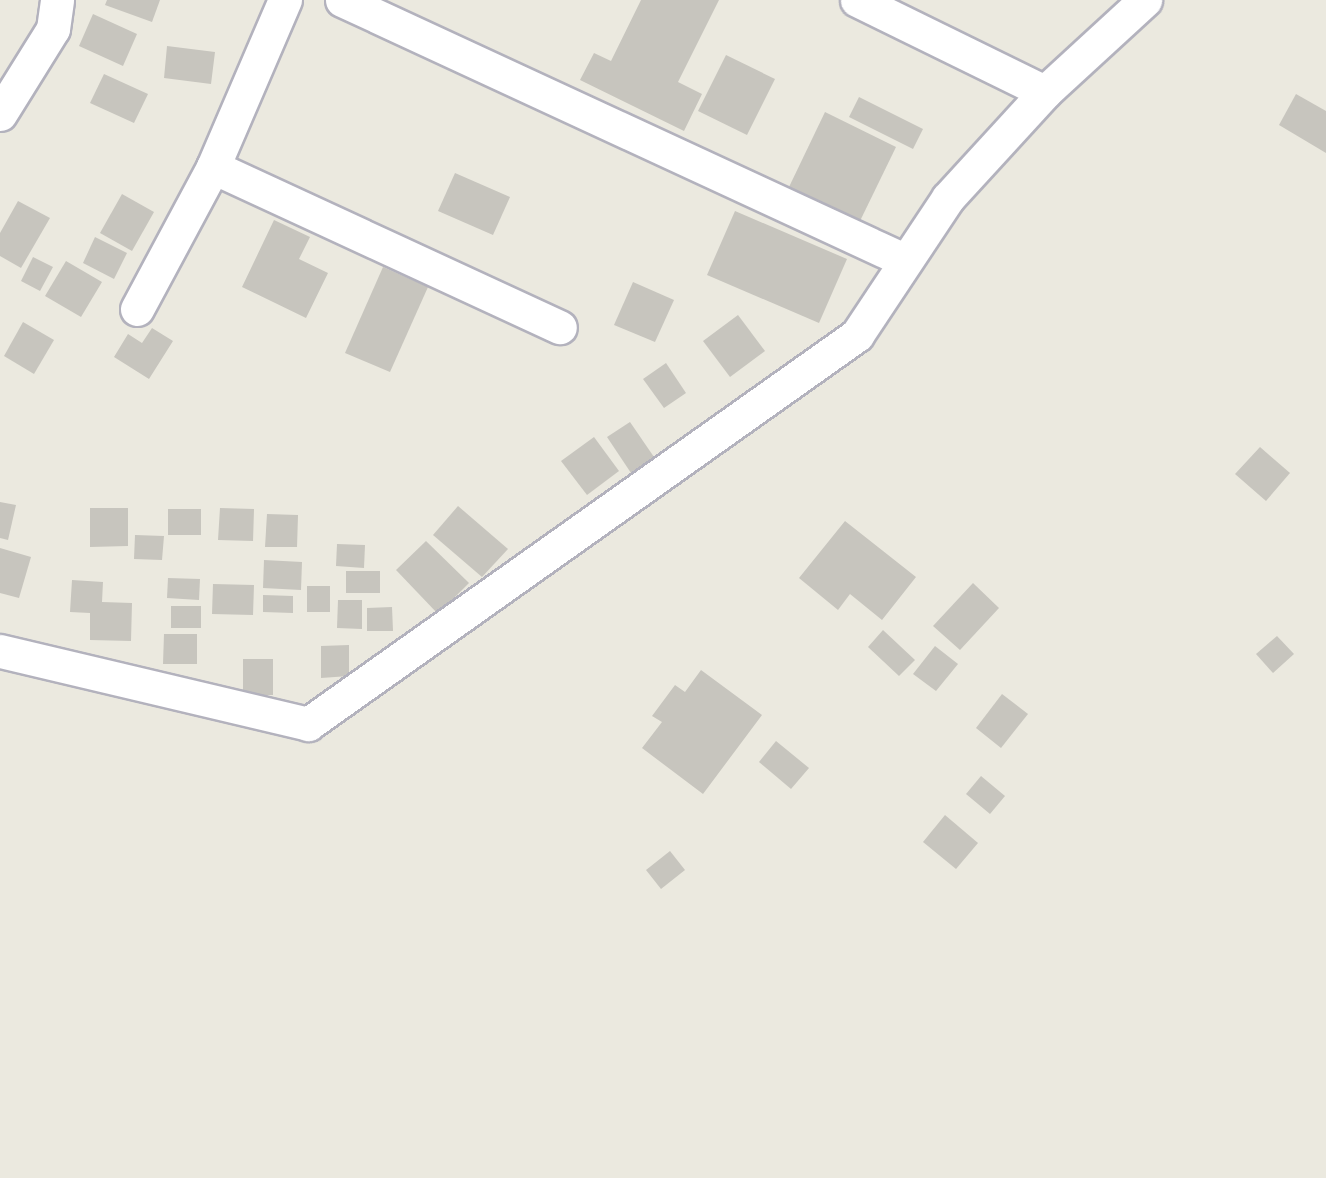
<!DOCTYPE html>
<html>
<head>
<meta charset="utf-8">
<style>
	body { margin:0 }
	#map { position:relative; width:1326px; height:1178px; overflow:hidden; background:#ebe9df; font-family:Mulish,sans-serif }
	div>[style] { position:absolute }
	[style*='--x'] { left:calc(var(--x)*1px); top:calc(var(--y)*1px); width:calc(var(--w)*1px); rotate:calc(var(--a)*1deg) }
	.building>* { inset:0; background:#c7c5be }
	.roads { filter:drop-shadow(2px 0 #b3b2bd) drop-shadow(-2px 0 #b3b2bd) drop-shadow(0 2px #b3b2bd) drop-shadow(0 -2px #b3b2bd) }
	.minor>* { height:33px; margin:-16.5px; padding:0 16.5px; transform-origin:16.5px; border-radius:16.5px; background:#fff }
	span { translate:-50% -50%; white-space:nowrap; text-align:center; line-height:1.15; -webkit-text-stroke:4.5px #fff; paint-order:stroke }
</style>
</head>
<body>
<div id="map">
	<div class="building">
		<i style="clip-path:polygon(107px 0,160px 0,152px 22px,105px 5px)"></i>
		<i style="clip-path:polygon(641px 0,719px 0,678px 82px,702px 94px,684px 131px,580px 80px,594px 53px,611px 61px)"></i>
		<i style="clip-path:polygon(93px 14px,137px 34px,123px 66px,79px 46px)"></i>
		<i style="clip-path:polygon(167px 46px,215px 52px,211px 84px,164px 78px)"></i>
		<i style="clip-path:polygon(726px 55px,775px 79px,747px 135px,698px 111px)"></i>
		<i style="clip-path:polygon(104px 74px,148px 94px,134px 123px,90px 103px)"></i>
		<i style="clip-path:polygon(1296px 94px,1326px 111px,1326px 153px,1279px 125px)"></i>
		<i style="clip-path:polygon(859px 97px,923px 129px,913px 149px,849px 117px)"></i>
		<i style="clip-path:polygon(825px 112px,896px 147px,860px 221px,789px 187px)"></i>
		<i style="clip-path:polygon(455px 173px,510px 197px,493px 235px,438px 211px)"></i>
		<i style="clip-path:polygon(122px 194px,154px 212px,132px 251px,100px 233px)"></i>
		<i style="clip-path:polygon(18px 201px,50px 218px,21px 268px,0 256px,0 233px)"></i>
		<i style="clip-path:polygon(735px 211px,847px 259px,819px 323px,707px 275px)"></i>
		<i style="clip-path:polygon(274px 220px,310px 237px,299px 259px,328px 273px,306px 318px,242px 287px)"></i>
		<i style="clip-path:polygon(95px 237px,127px 253px,114px 279px,83px 263px)"></i>
		<i style="clip-path:polygon(33px 257px,53px 267px,40px 291px,21px 281px)"></i>
		<i style="clip-path:polygon(66px 261px,102px 282px,81px 317px,45px 296px)"></i>
		<i style="clip-path:polygon(383px 267px,428px 287px,390px 372px,345px 353px)"></i>
		<i style="clip-path:polygon(633px 282px,674px 300px,655px 342px,614px 325px)"></i>
		<i style="clip-path:polygon(738px 315px,765px 351px,730px 377px,703px 341px)"></i>
		<i style="clip-path:polygon(23px 322px,54px 340px,34px 374px,4px 356px)"></i>
		<i style="clip-path:polygon(152px 328px,173px 341px,149px 379px,114px 357px,128px 334px,142px 343px)"></i>
		<i style="clip-path:polygon(666px 363px,686px 393px,664px 408px,643px 379px)"></i>
		<i style="clip-path:polygon(630px 422px,654px 457px,631px 473px,607px 437px)"></i>
		<i style="clip-path:polygon(594px 437px,619px 471px,587px 495px,561px 461px)"></i>
		<i style="clip-path:polygon(1260px 447px,1290px 473px,1266px 501px,1235px 474px)"></i>
		<i style="clip-path:polygon(0 502px,16px 505px,8px 540px,0 538px)"></i>
		<i style="clip-path:polygon(458px 506px,508px 549px,482px 577px,433px 535px)"></i>
		<i style="clip-path:polygon(90px 508px,128px 508px,128px 546px,90px 547px)"></i>
		<i style="clip-path:polygon(220px 508px,254px 509px,253px 541px,218px 540px)"></i>
		<i style="clip-path:polygon(168px 509px,201px 509px,201px 535px,168px 535px)"></i>
		<i style="clip-path:polygon(267px 514px,298px 515px,297px 547px,265px 547px)"></i>
		<i style="clip-path:polygon(845px 521px,916px 577px,882px 620px,850px 594px,838px 610px,799px 578px)"></i>
		<i style="clip-path:polygon(135px 535px,164px 536px,162px 560px,134px 559px)"></i>
		<i style="clip-path:polygon(426px 541px,469px 583px,438px 614px,396px 570px)"></i>
		<i style="clip-path:polygon(337px 544px,365px 545px,364px 568px,336px 566px)"></i>
		<i style="clip-path:polygon(0 548px,31px 557px,19px 598px,0 593px)"></i>
		<i style="clip-path:polygon(264px 560px,302px 562px,301px 590px,263px 588px)"></i>
		<i style="clip-path:polygon(346px 571px,380px 571px,380px 593px,346px 593px)"></i>
		<i style="clip-path:polygon(168px 578px,200px 579px,199px 600px,167px 598px)"></i>
		<i style="clip-path:polygon(72px 580px,103px 582px,102px 602px,132px 603px,131px 641px,90px 640px,90px 613px,70px 612px)"></i>
		<i style="clip-path:polygon(973px 583px,999px 608px,960px 650px,933px 626px)"></i>
		<i style="clip-path:polygon(213px 584px,254px 585px,253px 615px,212px 614px)"></i>
		<i style="clip-path:polygon(307px 586px,330px 586px,330px 612px,307px 612px)"></i>
		<i style="clip-path:polygon(263px 595px,293px 596px,293px 613px,263px 612px)"></i>
		<i style="clip-path:polygon(338px 600px,362px 600px,362px 629px,337px 628px)"></i>
		<i style="clip-path:polygon(171px 606px,201px 606px,201px 628px,171px 628px)"></i>
		<i style="clip-path:polygon(392px 607px,393px 631px,367px 631px,367px 608px)"></i>
		<i style="clip-path:polygon(883px 630px,915px 660px,899px 676px,868px 647px)"></i>
		<i style="clip-path:polygon(164px 634px,197px 634px,197px 664px,163px 664px)"></i>
		<i style="clip-path:polygon(1277px 636px,1294px 654px,1273px 673px,1256px 654px)"></i>
		<i style="clip-path:polygon(349px 645px,349px 676px,321px 678px,321px 646px)"></i>
		<i style="clip-path:polygon(935px 646px,958px 664px,936px 691px,913px 674px)"></i>
		<i style="clip-path:polygon(243px 659px,273px 659px,273px 695px,243px 695px)"></i>
		<i style="clip-path:polygon(701px 670px,762px 715px,703px 794px,642px 748px,662px 722px,652px 716px,675px 685px,685px 692px)"></i>
		<i style="clip-path:polygon(1002px 694px,1028px 714px,1001px 748px,976px 728px)"></i>
		<i style="clip-path:polygon(776px 741px,809px 768px,791px 789px,759px 762px)"></i>
		<i style="clip-path:polygon(981px 776px,1005px 796px,990px 814px,966px 794px)"></i>
		<i style="clip-path:polygon(945px 815px,978px 843px,956px 869px,923px 842px)"></i>
		<i style="clip-path:polygon(670px 851px,685px 870px,661px 889px,646px 870px)"></i>
	</div>
	<div class="roads">
		<div class="minor">
			<i style="--x:342;--y:0;--w:621;--a:24.83"></i>
			<i style="--x:857;--y:0;--w:209;--a:26.1"></i>
			<i style="--x:0;--y:114;--w:100;--a:-58.1"></i>
			<i style="--x:53;--y:29;--w:29;--a:-82"></i>
			<i style="--x:213;--y:167;--w:382;--a:24.8"></i>
			<i style="--x:137;--y:309;--w:161;--a:-61.8"></i>
			<i style="--x:213;--y:167;--w:182;--a:-66.7"></i>
			<i style="--x:0;--y:651;--w:317;--a:13.3"></i>
			<i style="--x:308;--y:724;--w:673;--a:-35.32"></i>
			<i style="--x:857;--y:335;--w:164;--a:-56.4"></i>
			<i style="--x:948;--y:198;--w:144;--a:-47.5"></i>
			<i style="--x:1045;--y:92;--w:136;--a:-42.6"></i>
		</div>
	</div>
</div>
</body>
</html>
